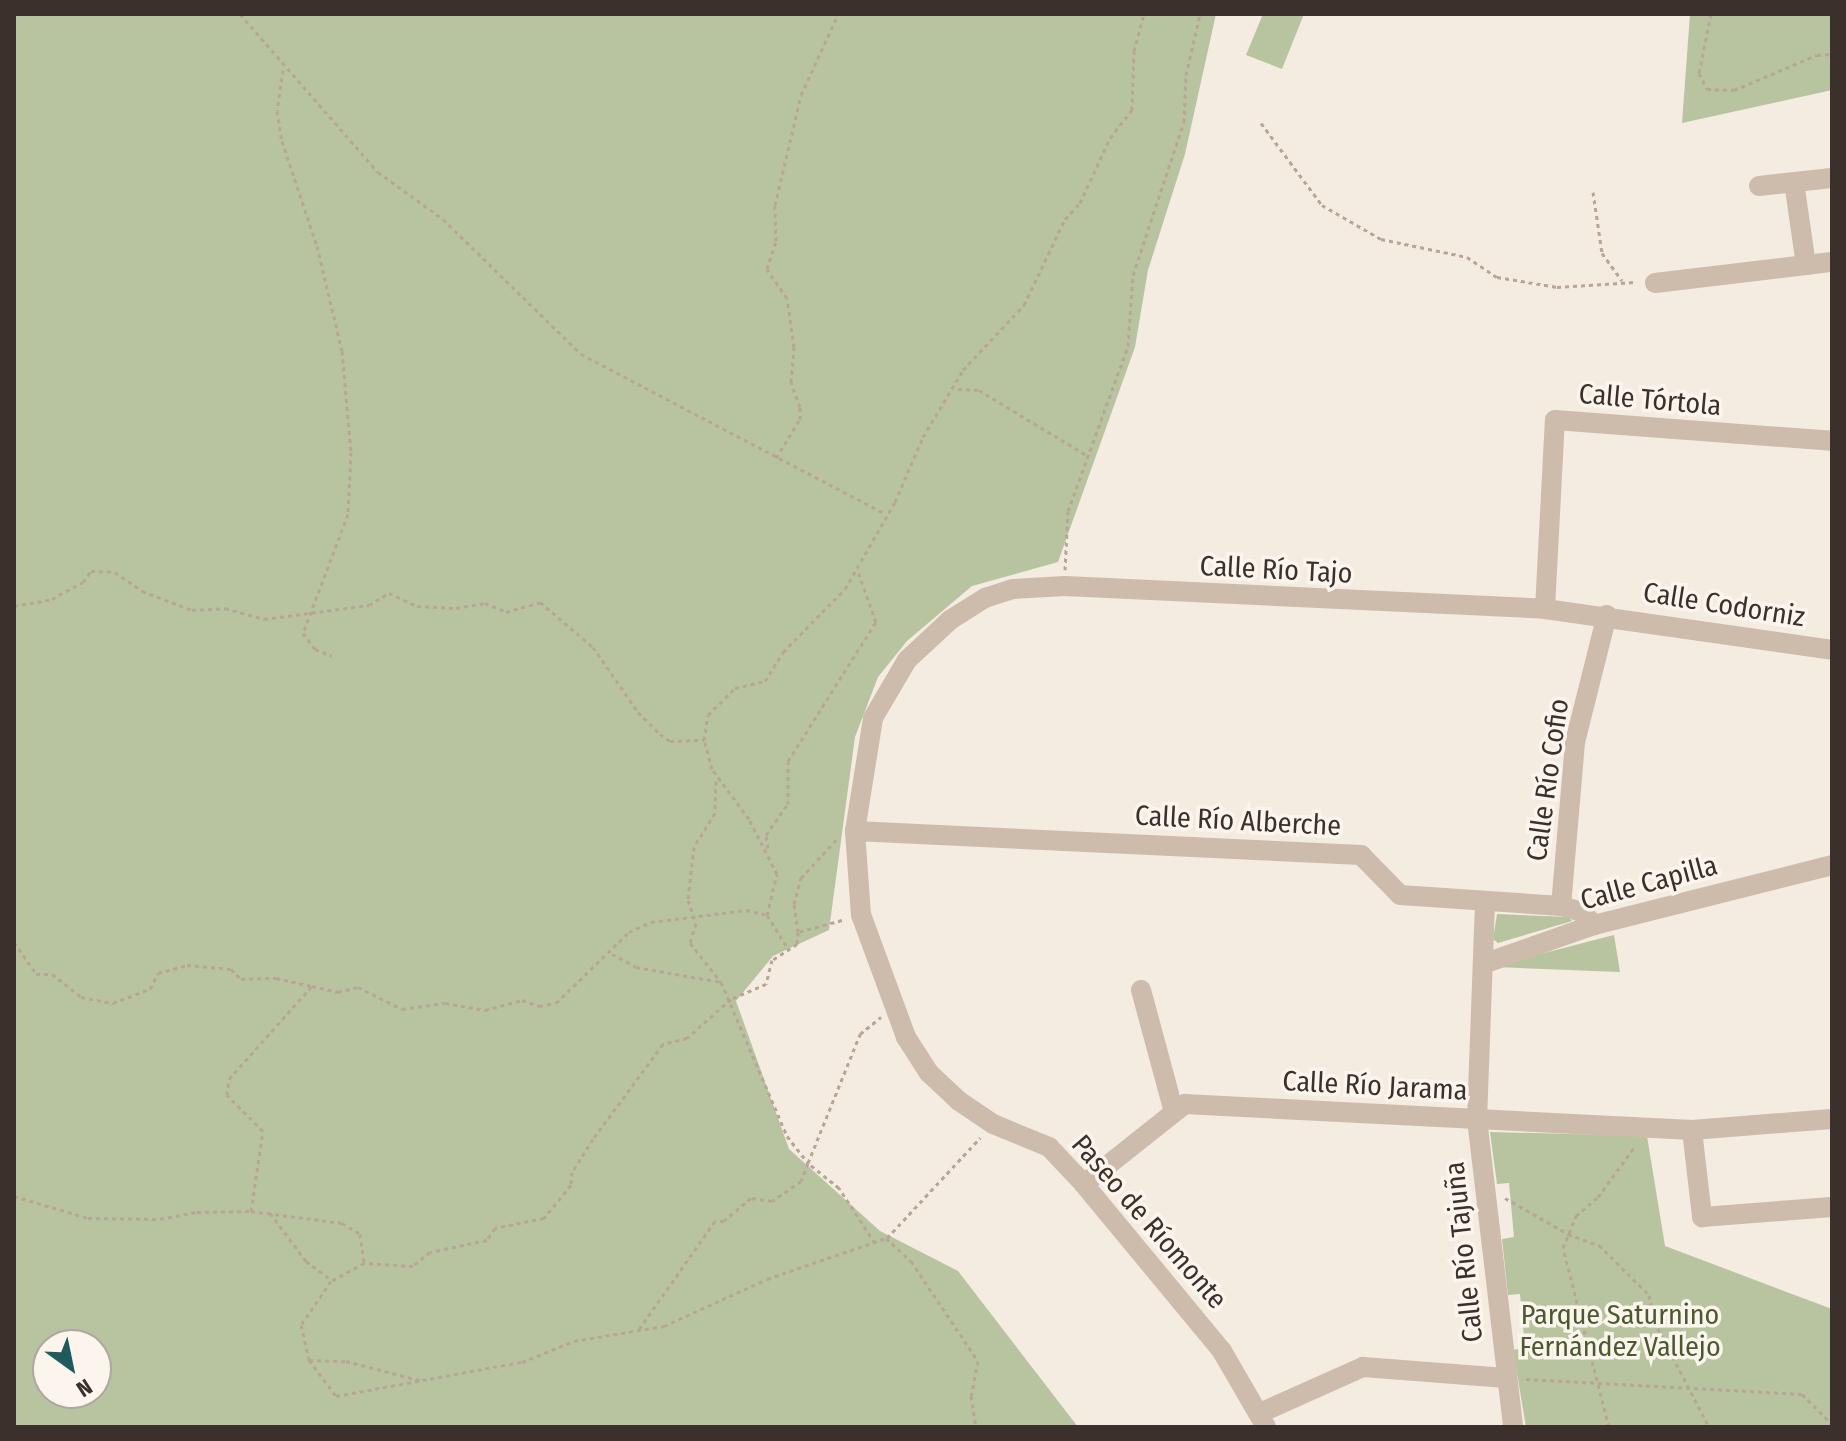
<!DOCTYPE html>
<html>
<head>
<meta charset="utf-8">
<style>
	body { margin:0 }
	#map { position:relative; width:1846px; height:1441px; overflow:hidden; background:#f4ebe1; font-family:"Fira Sans Condensed",sans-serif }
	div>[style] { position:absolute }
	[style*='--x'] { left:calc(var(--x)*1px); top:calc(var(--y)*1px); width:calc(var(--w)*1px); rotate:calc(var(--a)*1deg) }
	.green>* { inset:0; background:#b8c4a0 }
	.path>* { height:3px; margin-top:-1.5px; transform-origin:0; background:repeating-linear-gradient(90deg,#b9a596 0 4px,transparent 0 8px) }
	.minor>* { height:20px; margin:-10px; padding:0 10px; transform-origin:10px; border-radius:10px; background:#cdbbac }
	span { translate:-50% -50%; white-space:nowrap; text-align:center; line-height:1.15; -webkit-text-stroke:7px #fbf5ee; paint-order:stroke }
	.street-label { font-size:28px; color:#3b302b }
	.park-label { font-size:28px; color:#4a5a2e }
	.frame { position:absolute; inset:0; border:16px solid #3b302b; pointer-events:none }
	.north { position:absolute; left:32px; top:1329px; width:80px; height:80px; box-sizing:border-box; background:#fbf5ee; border:2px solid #aea6a0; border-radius:50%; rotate:147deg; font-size:22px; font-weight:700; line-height:32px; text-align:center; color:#3b302b }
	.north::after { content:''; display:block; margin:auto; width:28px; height:36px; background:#1f5a5e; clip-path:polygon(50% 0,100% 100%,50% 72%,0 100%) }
</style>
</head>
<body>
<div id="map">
	<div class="green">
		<i style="clip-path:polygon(evenodd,14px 14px,1216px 14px,1185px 154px,1148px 270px,1135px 347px,1058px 562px,972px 586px,907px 641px,878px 677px,855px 737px,829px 930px,773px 956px,736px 1001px,789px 1149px,880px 1231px,958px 1271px,1078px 1427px,14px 1427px,14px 14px,96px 1345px,96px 1393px,48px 1393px,48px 1345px,96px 1345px)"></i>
		<i style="clip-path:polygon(1263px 14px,1304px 14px,1282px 69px,1246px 55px)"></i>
		<i style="clip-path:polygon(1690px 14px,1832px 14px,1832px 90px,1682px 123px)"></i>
		<i style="clip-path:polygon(1497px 914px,1568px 917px,1572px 921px,1498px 943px,1493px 939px)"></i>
		<i style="clip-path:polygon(1614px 935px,1620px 972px,1495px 967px,1498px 965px)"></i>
		<i style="clip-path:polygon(1490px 1132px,1647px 1136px,1665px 1246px,1832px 1309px,1832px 1427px,1526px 1427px,1513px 1350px,1525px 1348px,1520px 1294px,1508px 1295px,1502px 1239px,1514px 1237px,1509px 1183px,1497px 1184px)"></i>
	</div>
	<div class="path">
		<i style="--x:240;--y:14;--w:210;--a:48.9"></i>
		<i style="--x:378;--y:172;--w:80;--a:35.9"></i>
		<i style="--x:443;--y:219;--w:193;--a:44.4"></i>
		<i style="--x:581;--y:354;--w:344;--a:27.7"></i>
		<i style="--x:1711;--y:14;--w:60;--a:101.5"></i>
		<i style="--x:1699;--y:73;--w:18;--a:63"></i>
		<i style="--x:1707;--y:89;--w:27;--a:2"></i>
		<i style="--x:1734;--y:90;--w:90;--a:-22.9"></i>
		<i style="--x:1817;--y:55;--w:15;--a:-4"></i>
		<i style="--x:283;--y:70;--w:41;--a:98.3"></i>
		<i style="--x:277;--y:111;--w:30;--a:81"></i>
		<i style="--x:282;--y:141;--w:111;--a:71.6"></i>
		<i style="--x:317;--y:246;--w:108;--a:76.6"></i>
		<i style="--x:342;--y:351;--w:101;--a:84.9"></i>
		<i style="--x:351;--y:452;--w:62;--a:92.8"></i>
		<i style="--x:348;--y:514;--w:127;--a:110.7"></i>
		<i style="--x:303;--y:633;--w:20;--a:53"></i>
		<i style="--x:315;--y:649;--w:18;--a:22"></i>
		<i style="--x:1261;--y:123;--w:102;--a:53.4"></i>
		<i style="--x:1322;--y:205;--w:68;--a:30"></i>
		<i style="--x:1381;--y:239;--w:88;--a:11.8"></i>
		<i style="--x:1467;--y:257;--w:36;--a:34"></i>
		<i style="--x:1497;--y:277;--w:61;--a:9.5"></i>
		<i style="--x:1557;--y:287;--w:78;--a:-3.7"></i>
		<i style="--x:1593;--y:192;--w:62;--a:81.6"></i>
		<i style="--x:1602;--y:253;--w:34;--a:54"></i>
		<i style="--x:958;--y:389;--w:21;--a:3"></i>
		<i style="--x:979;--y:390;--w:127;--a:31.2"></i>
		<i style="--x:776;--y:458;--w:46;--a:-58.4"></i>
		<i style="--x:800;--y:419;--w:12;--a:-90"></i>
		<i style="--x:800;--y:407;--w:27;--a:-110"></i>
		<i style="--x:791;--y:382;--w:35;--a:-85"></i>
		<i style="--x:794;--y:347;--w:49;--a:-98.1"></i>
		<i style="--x:787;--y:298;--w:35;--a:-125"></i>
		<i style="--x:767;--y:269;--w:29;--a:-72"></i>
		<i style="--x:776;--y:241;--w:36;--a:-92"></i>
		<i style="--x:775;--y:205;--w:113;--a:-76.7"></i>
		<i style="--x:801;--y:95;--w:89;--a:-65.4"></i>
		<i style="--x:1065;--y:570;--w:59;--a:-87.1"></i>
		<i style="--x:1068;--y:511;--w:176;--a:-70"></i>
		<i style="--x:1128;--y:346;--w:71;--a:-86"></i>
		<i style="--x:1133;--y:275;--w:161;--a:-71.6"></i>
		<i style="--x:1184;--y:122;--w:47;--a:-87.6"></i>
		<i style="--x:1186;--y:75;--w:63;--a:-77.1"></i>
		<i style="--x:14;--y:606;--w:39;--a:-10"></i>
		<i style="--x:52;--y:599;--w:35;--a:-29"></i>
		<i style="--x:83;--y:582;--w:14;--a:-54"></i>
		<i style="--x:91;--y:571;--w:24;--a:2"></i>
		<i style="--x:115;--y:572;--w:33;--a:35"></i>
		<i style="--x:142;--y:591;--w:53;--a:20.8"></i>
		<i style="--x:192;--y:610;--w:33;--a:-3"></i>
		<i style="--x:225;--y:608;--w:41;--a:15.8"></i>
		<i style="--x:264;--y:619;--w:106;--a:-7.6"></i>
		<i style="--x:369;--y:605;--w:23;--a:-31"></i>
		<i style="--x:389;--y:593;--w:31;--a:25"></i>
		<i style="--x:417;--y:606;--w:39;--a:3"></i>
		<i style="--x:456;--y:608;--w:29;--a:-10"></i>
		<i style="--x:485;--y:603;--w:23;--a:23"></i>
		<i style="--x:506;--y:612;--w:35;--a:-16"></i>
		<i style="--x:540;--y:602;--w:70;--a:40.3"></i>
		<i style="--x:593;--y:647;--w:79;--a:55.3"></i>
		<i style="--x:638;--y:712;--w:31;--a:45"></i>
		<i style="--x:660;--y:734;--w:12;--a:35"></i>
		<i style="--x:670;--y:741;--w:34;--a:-2"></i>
		<i style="--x:716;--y:781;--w:32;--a:92"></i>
		<i style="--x:715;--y:813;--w:40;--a:122"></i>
		<i style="--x:694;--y:847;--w:53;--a:96.5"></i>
		<i style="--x:688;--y:900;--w:24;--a:71"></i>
		<i style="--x:696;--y:923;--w:21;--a:107"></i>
		<i style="--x:690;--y:943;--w:50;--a:51.5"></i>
		<i style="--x:768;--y:848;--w:13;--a:-99"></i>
		<i style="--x:766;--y:835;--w:38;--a:-55"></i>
		<i style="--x:788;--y:804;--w:43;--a:-90"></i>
		<i style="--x:788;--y:761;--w:165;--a:-57.7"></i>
		<i style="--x:876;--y:622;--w:56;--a:-109.7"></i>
		<i style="--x:767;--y:915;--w:42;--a:-76.3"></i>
		<i style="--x:777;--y:874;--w:62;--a:-117"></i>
		<i style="--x:749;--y:819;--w:62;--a:-126.5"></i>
		<i style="--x:712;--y:769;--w:30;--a:-105"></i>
		<i style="--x:704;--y:740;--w:25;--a:-81"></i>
		<i style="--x:708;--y:715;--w:38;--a:-45"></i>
		<i style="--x:735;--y:688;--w:31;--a:-13"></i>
		<i style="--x:765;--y:681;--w:34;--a:-58"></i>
		<i style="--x:783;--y:652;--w:88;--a:-45.5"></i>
		<i style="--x:845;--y:589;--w:100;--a:-60.1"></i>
		<i style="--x:895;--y:502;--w:71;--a:-66.7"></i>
		<i style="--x:923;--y:437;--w:78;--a:-59.2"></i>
		<i style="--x:963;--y:370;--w:89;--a:-46.8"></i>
		<i style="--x:1024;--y:305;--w:95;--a:-64.5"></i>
		<i style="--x:1065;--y:219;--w:22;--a:-47"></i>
		<i style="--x:1080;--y:203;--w:72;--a:-65.2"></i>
		<i style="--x:1110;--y:138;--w:36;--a:-52"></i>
		<i style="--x:1132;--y:110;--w:59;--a:-88.1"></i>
		<i style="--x:1134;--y:51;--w:38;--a:-75"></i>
		<i style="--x:842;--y:920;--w:46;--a:164.7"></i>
		<i style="--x:798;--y:932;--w:12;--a:95"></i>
		<i style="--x:797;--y:944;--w:30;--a:147"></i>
		<i style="--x:772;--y:960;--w:25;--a:104"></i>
		<i style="--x:766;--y:984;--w:38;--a:157"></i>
		<i style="--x:731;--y:999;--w:59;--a:138.4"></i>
		<i style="--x:687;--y:1038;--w:25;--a:166"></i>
		<i style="--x:663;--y:1044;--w:118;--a:126.4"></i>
		<i style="--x:593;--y:1139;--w:39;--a:122"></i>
		<i style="--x:572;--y:1172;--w:13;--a:94"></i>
		<i style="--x:571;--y:1185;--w:43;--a:129.3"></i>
		<i style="--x:544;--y:1218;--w:50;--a:168.5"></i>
		<i style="--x:495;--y:1228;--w:14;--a:124"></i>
		<i style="--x:487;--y:1240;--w:58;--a:168.1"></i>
		<i style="--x:430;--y:1252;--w:22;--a:141"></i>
		<i style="--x:413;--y:1266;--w:49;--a:-176.5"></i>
		<i style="--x:364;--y:1263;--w:38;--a:151"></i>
		<i style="--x:331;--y:1281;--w:53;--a:124.3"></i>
		<i style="--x:301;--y:1325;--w:36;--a:77"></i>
		<i style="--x:309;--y:1360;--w:45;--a:53.1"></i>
		<i style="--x:336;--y:1396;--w:189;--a:-10.4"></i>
		<i style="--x:522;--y:1362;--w:56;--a:-22"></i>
		<i style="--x:574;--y:1341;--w:91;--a:-9.5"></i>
		<i style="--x:664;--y:1326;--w:113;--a:-24.5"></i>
		<i style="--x:767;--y:1279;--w:126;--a:-19"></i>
		<i style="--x:886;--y:1238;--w:34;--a:43"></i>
		<i style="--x:911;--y:1261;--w:120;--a:56.2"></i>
		<i style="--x:978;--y:1361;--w:36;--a:101"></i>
		<i style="--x:971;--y:1396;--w:31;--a:81"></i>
		<i style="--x:798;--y:932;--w:28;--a:-98"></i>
		<i style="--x:794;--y:904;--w:27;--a:-75"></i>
		<i style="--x:801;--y:878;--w:52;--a:-47.4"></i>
		<i style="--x:14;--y:942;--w:39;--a:55"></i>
		<i style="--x:36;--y:974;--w:16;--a:0"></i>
		<i style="--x:52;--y:974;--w:37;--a:38"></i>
		<i style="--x:81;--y:997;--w:33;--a:11"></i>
		<i style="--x:113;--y:1003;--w:40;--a:-21"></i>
		<i style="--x:150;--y:989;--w:18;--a:-63"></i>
		<i style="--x:158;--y:973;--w:30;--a:-15"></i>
		<i style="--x:187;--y:965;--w:44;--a:5.2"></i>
		<i style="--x:231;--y:969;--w:14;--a:45"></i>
		<i style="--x:241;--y:979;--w:35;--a:-2"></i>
		<i style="--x:276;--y:978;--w:37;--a:13"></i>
		<i style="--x:612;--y:954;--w:27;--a:28"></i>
		<i style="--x:636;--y:967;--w:86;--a:10"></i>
		<i style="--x:721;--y:982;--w:168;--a:66.8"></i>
		<i style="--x:787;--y:1136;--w:34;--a:52"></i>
		<i style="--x:808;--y:1163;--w:19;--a:111"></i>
		<i style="--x:801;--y:1181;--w:35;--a:145"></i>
		<i style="--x:772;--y:1201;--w:21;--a:-172"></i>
		<i style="--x:751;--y:1198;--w:35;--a:140"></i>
		<i style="--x:724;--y:1221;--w:9;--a:180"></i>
		<i style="--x:715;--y:1221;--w:136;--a:125.1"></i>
		<i style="--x:14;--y:1196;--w:77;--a:16.6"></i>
		<i style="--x:88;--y:1218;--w:72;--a:0.8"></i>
		<i style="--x:160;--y:1219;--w:38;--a:-11"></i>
		<i style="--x:197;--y:1212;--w:54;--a:-1.1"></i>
		<i style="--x:251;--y:1211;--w:92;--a:7.5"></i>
		<i style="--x:342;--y:1223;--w:21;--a:31"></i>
		<i style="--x:360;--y:1234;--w:29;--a:82"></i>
		<i style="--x:1505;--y:1198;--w:73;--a:29.7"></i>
		<i style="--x:1568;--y:1234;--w:33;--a:20"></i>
		<i style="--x:1599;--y:1245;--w:71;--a:45"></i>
		<i style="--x:1649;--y:1295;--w:26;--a:79"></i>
		<i style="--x:1654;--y:1321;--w:119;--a:62.6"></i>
		<i style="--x:251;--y:1211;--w:81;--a:-81.5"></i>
		<i style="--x:263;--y:1131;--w:51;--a:-135"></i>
		<i style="--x:227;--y:1095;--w:16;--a:-83"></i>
		<i style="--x:229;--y:1079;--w:125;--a:-48.3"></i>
		<i style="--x:312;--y:986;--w:27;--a:13"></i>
		<i style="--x:338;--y:992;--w:21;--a:-14"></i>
		<i style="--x:358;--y:987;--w:49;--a:26.6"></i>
		<i style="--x:402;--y:1009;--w:43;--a:-7.9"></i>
		<i style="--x:445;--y:1003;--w:41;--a:9.9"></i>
		<i style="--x:485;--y:1010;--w:38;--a:-15"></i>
		<i style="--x:522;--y:1000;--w:18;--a:19"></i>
		<i style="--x:539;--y:1006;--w:17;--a:-10"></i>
		<i style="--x:556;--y:1003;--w:102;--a:-44.2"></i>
		<i style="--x:629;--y:932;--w:24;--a:-24"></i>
		<i style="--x:651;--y:922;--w:96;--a:-7.2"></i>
		<i style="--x:746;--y:910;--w:22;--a:13"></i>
		<i style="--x:767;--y:915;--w:39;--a:58"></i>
		<i style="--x:270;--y:1213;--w:60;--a:53.1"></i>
		<i style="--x:306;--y:1261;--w:31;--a:37"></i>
		<i style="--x:887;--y:1238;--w:137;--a:-47.1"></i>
		<i style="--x:875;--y:1243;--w:66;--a:-123.2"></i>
		<i style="--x:839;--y:1188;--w:40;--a:-141"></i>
		<i style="--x:808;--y:1163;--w:139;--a:-68"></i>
		<i style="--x:860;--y:1034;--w:27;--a:-39"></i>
		<i style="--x:309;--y:1360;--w:37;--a:2"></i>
		<i style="--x:346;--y:1361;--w:79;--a:14.7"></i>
		<i style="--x:1526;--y:1379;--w:276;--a:3.1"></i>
		<i style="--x:1802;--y:1394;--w:42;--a:45"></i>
		<i style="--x:1609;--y:1427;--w:185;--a:-104.4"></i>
		<i style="--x:1563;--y:1248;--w:35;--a:-68"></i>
		<i style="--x:1576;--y:1216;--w:29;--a:-41"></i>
		<i style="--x:1598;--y:1197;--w:63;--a:-54"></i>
	</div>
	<div class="minor">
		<i style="--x:1794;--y:182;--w:84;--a:81.8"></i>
		<i style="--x:1759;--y:186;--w:73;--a:-6.3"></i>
		<i style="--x:1655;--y:283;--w:178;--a:-6.8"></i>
		<i style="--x:1545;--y:609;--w:189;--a:-87"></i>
		<i style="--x:1555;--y:420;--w:278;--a:4.3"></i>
		<i style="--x:855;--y:831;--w:507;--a:2.72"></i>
		<i style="--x:1361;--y:855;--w:56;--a:45.7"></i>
		<i style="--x:1400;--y:895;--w:161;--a:3.9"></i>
		<i style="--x:1561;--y:906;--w:22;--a:16"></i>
		<i style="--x:1582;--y:912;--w:18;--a:47"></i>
		<i style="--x:1485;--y:902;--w:217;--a:92.1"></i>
		<i style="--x:1477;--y:1119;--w:310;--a:83.3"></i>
		<i style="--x:1561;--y:906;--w:165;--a:-85.1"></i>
		<i style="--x:1575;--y:742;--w:131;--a:-75.9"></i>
		<i style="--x:1483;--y:964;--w:118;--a:-19.4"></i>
		<i style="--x:1594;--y:925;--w:245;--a:-14.1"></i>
		<i style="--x:1141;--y:990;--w:123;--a:74.9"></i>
		<i style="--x:1692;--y:1130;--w:88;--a:83.4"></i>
		<i style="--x:1702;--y:1217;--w:130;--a:-4.4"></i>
		<i style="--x:1084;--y:1184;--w:129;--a:-38.4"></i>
		<i style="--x:1185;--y:1104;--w:508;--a:2.94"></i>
		<i style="--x:1692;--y:1130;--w:140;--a:-4.5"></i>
		<i style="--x:1260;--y:1413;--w:113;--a:-24.1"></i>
		<i style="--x:1363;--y:1367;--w:143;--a:4.4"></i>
		<i style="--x:1266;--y:1427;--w:88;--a:-120.1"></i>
		<i style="--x:1222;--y:1351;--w:217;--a:-129.6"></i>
		<i style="--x:1084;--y:1184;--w:51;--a:-133.4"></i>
		<i style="--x:1049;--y:1147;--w:61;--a:-157.7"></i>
		<i style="--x:993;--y:1124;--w:41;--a:-145.9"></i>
		<i style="--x:959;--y:1101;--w:41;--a:-137"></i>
		<i style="--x:929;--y:1073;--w:43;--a:-122.6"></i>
		<i style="--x:906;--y:1037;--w:130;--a:-110.2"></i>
		<i style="--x:861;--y:915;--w:84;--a:-94.1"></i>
		<i style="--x:855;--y:831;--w:114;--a:-80.9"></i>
		<i style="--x:873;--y:718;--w:67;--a:-59.6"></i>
		<i style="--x:907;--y:660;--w:59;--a:-42.9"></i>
		<i style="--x:950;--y:620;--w:41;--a:-32.2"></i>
		<i style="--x:985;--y:598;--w:29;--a:-18"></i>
		<i style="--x:1013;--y:589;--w:52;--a:-3.3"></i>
		<i style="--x:1065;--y:586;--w:481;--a:2.7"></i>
		<i style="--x:1545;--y:609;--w:290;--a:8.1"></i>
	</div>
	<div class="street-label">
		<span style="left:1650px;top:400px;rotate:5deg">Calle Tórtola</span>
		<span style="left:1276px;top:570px;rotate:3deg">Calle Río Tajo</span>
		<span style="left:1724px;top:605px;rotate:9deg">Calle Codorniz</span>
		<span style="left:1548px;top:780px;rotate:-82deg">Calle Río Cofio</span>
		<span style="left:1238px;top:821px;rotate:3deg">Calle Río Alberche</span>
		<span style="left:1649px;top:883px;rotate:-15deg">Calle Capilla</span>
		<span style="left:1375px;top:1086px;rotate:3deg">Calle Río Jarama</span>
		<span style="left:1149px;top:1222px;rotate:49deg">Paseo de Ríomonte</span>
		<span style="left:1464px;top:1252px;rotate:-96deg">Calle Río Tajuña</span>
	</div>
	<div class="park-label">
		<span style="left:1620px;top:1331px">Parque Saturnino<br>Fernández Vallejo</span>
	</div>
	<div class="frame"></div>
	<div class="north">N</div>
</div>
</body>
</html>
